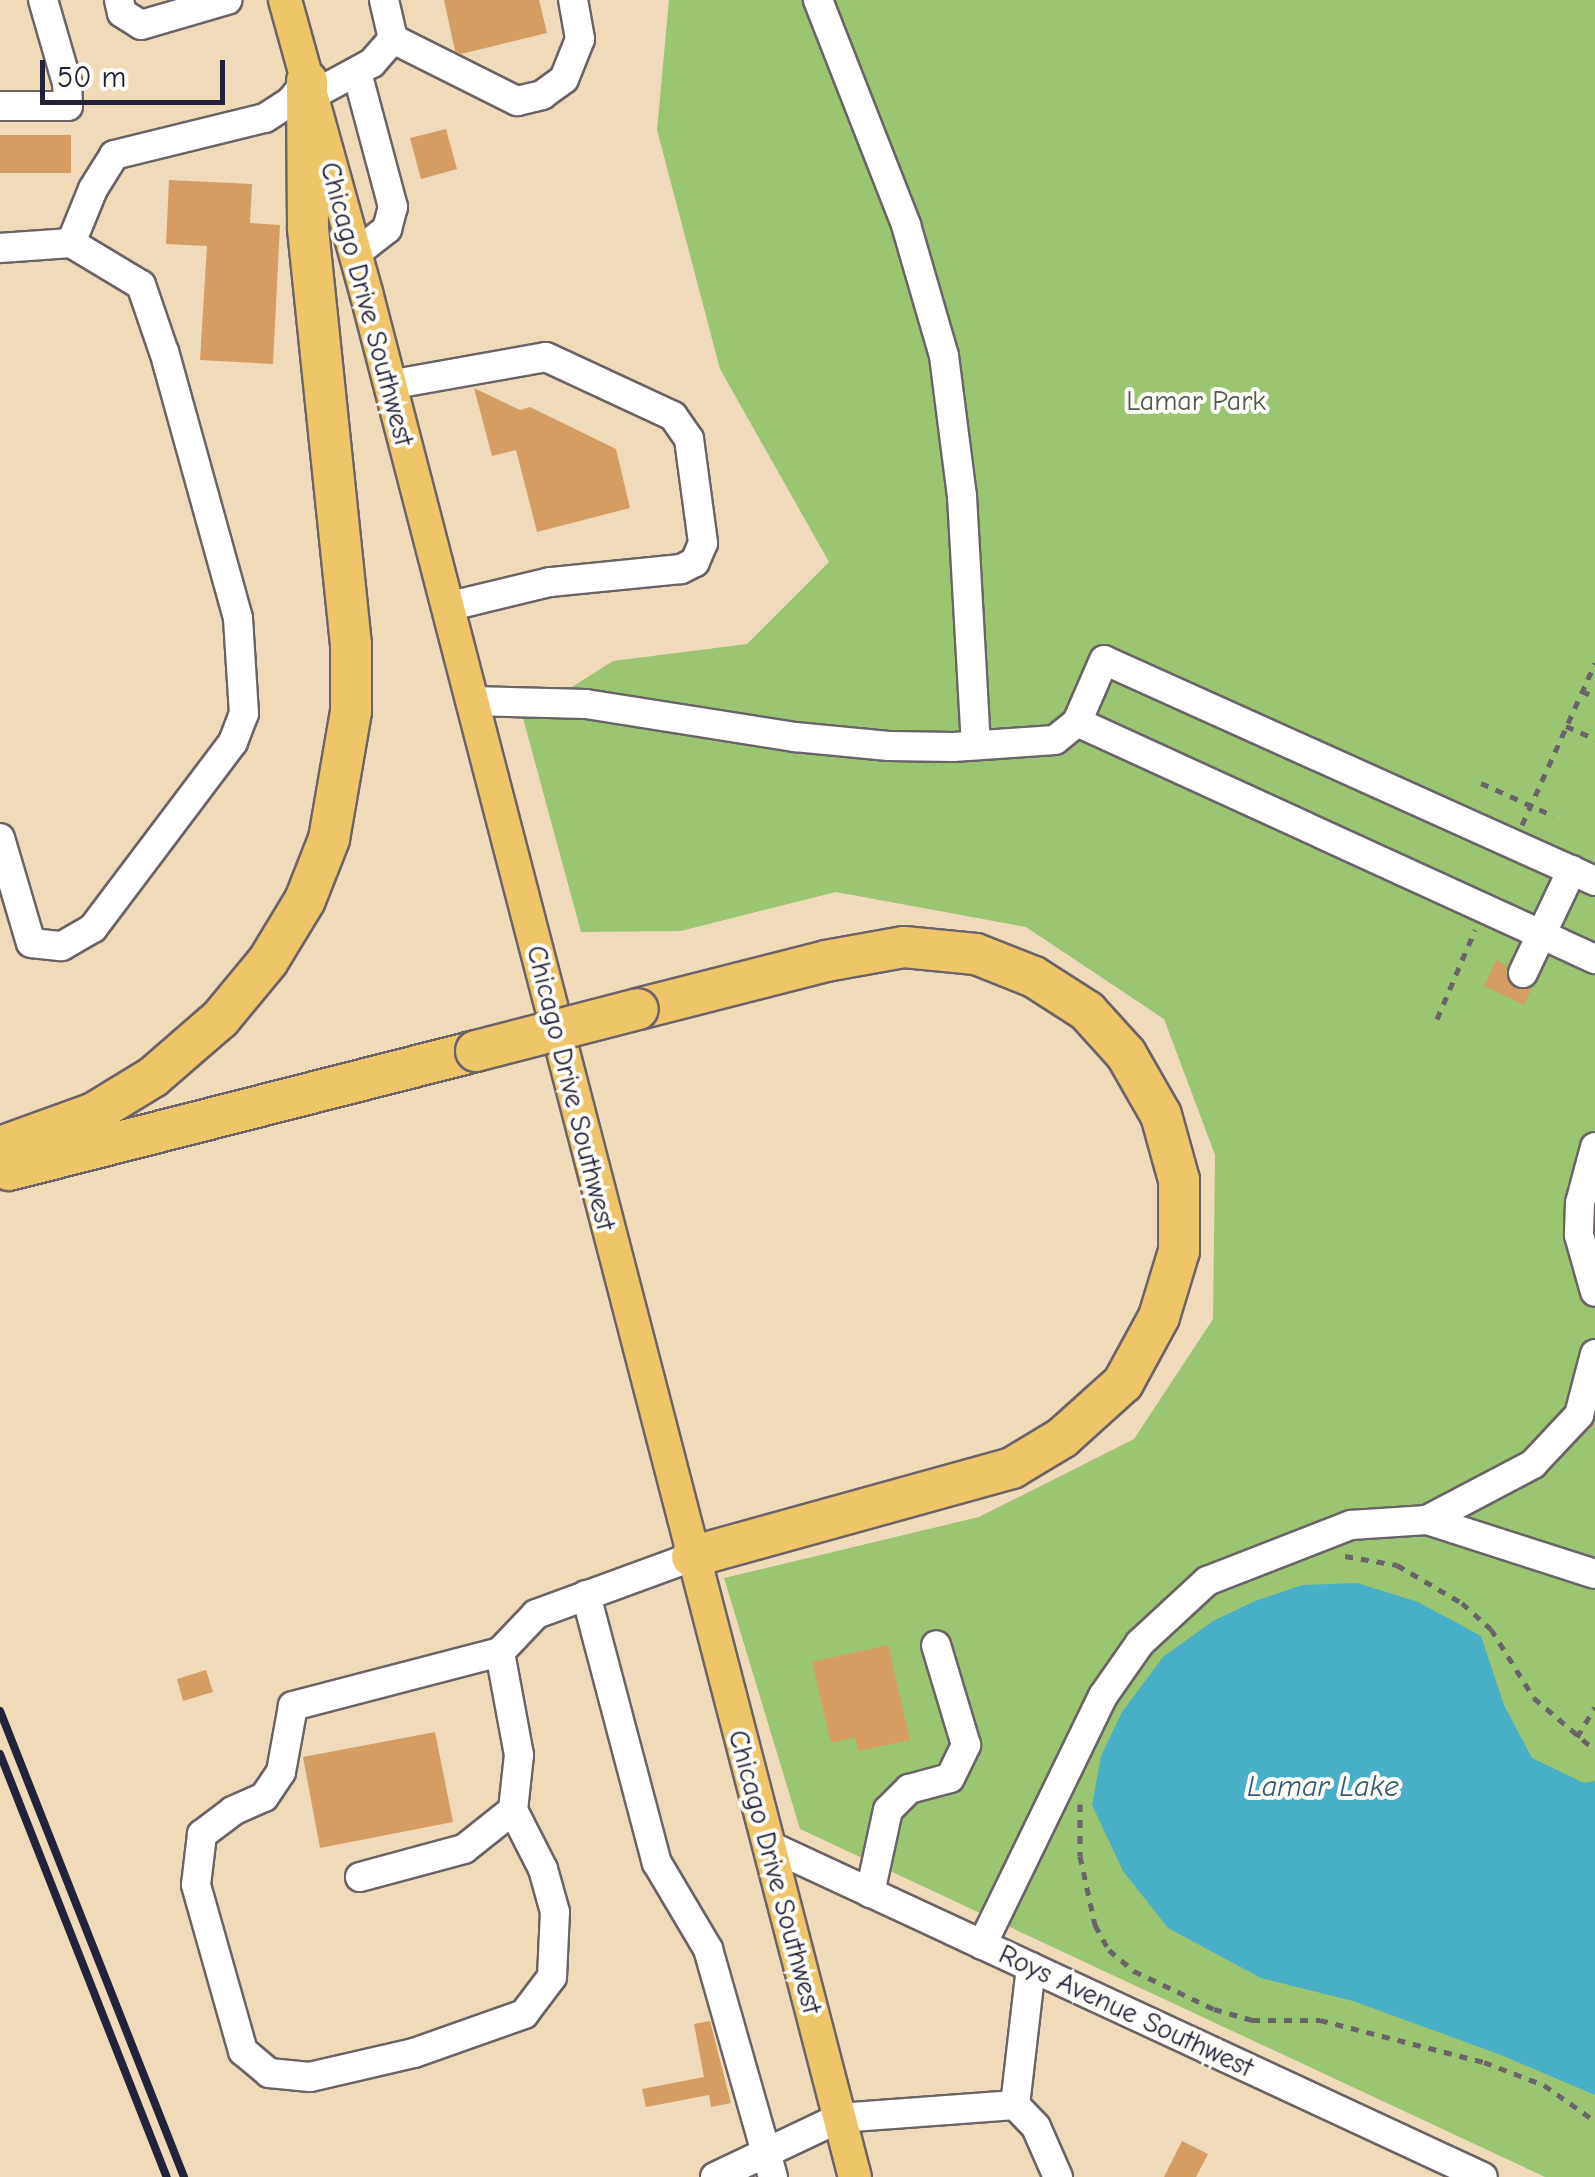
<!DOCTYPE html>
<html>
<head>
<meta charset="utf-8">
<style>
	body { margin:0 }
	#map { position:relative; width:1595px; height:2177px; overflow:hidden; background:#efdbb9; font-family:"Comic Neue",sans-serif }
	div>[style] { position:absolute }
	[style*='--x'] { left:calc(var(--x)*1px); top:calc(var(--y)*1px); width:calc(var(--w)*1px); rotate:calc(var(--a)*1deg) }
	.green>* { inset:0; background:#9cc571 }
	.water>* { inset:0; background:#49b0c8 }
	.building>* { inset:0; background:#d69d63 }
	.path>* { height:5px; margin-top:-2.5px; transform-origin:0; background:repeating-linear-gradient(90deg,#6a6367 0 8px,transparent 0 16px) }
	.roads { filter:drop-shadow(2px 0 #6a6367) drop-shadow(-2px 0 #6a6367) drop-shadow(0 2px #6a6367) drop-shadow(0 -2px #6a6367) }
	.minor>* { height:28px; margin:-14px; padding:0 14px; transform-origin:14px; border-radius:14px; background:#fff }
	.major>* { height:32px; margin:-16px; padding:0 16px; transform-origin:16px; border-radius:16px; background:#eec569 }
	.highway>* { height:40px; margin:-20px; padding:0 20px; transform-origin:20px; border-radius:20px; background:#eec569 }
	.rail>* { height:8px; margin:-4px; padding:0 4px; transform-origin:4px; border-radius:4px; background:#22223b }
	.bridges { filter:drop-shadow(2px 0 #6a6367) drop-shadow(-2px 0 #6a6367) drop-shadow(0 2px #6a6367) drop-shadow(0 -2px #6a6367) }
	.highway-bridge>* { height:40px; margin:-20px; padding:0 20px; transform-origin:20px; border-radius:20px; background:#eec569 }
	span { translate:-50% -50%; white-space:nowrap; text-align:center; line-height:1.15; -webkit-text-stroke:8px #fdfcf7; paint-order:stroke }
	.street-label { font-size:28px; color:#22223b }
	.park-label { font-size:28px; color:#4d5b4e }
	.water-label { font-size:30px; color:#325b73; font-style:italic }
	.scale { position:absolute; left:40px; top:60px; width:185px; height:45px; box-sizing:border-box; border:5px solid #22223b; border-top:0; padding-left:12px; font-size:30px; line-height:35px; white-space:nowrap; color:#22223b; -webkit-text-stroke:8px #fdfcf7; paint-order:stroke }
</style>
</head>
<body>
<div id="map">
	<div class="green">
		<i style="clip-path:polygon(669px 0,1595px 0,1595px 2177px,1545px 2177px,800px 1829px,724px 1578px,979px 1517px,1134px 1439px,1213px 1319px,1215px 1155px,1164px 1019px,1026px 927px,836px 892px,681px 931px,581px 932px,523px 718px,613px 661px,747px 644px,829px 562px,720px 369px,657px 130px)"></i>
	</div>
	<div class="water">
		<i style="clip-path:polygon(1357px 1583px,1418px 1602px,1481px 1636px,1504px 1705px,1532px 1758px,1584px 1783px,1595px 1781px,1595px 2095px,1501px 2055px,1353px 2001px,1261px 1978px,1168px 1928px,1123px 1871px,1092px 1805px,1101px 1756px,1122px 1712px,1163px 1657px,1213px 1621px,1255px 1601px,1302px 1585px)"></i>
	</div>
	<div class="building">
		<i style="clip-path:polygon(444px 0,539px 0,547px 33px,461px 54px,455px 51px)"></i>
		<i style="clip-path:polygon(446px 129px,457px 169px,421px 179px,410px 138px)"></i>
		<i style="clip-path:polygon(0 135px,71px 135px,71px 173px,0 173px)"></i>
		<i style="clip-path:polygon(169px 180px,252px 184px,250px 223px,280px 225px,273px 364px,200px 360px,207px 246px,166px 244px)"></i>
		<i style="clip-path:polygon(474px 388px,520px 410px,530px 407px,616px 449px,630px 508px,537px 532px,516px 450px,492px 456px)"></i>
		<i style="clip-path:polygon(1496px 960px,1507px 966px,1506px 975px,1515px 988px,1532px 988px,1524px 1005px,1484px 986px)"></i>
		<i style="clip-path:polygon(888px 1645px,910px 1740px,858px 1751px,855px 1737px,831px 1743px,812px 1662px)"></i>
		<i style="clip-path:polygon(206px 1670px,213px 1692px,183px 1701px,177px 1679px)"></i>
		<i style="clip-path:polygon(435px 1732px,453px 1822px,320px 1848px,303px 1757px)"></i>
		<i style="clip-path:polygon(710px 2021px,731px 2103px,711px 2107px,709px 2095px,646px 2107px,642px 2089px,704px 2077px,694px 2024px)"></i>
		<i style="clip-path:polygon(1182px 2141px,1208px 2154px,1196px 2177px,1164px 2177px)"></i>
	</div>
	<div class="path">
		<i style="--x:1582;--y:691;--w:14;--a:25"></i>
		<i style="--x:1566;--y:726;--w:32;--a:24"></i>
		<i style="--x:1481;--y:783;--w:80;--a:24.3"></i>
		<i style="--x:1522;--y:825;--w:178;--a:-65.7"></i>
		<i style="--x:1437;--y:1019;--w:97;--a:-66.9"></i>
		<i style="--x:1345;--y:1556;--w:53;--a:9.8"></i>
		<i style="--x:1397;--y:1565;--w:75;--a:30.3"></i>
		<i style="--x:1462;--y:1603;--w:39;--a:42"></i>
		<i style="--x:1491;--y:1629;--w:81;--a:58.1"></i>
		<i style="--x:1534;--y:1698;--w:80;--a:40.4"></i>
		<i style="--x:1577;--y:1737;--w:35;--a:-59"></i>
		<i style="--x:1080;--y:1804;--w:52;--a:90"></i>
		<i style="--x:1080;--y:1856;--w:71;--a:77.7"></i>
		<i style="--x:1095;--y:1925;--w:29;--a:61"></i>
		<i style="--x:1109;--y:1950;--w:33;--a:40"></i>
		<i style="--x:1134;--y:1971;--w:89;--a:25.4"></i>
		<i style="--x:1214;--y:2009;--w:40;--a:16"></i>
		<i style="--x:1252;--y:2020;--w:68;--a:0"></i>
		<i style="--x:1320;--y:2020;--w:169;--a:14.4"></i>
		<i style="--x:1484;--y:2062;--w:64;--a:21"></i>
		<i style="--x:1544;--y:2085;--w:62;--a:35.2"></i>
	</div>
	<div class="roads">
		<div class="minor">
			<i style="--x:119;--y:0;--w:13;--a:77"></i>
			<i style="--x:122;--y:13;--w:22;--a:32"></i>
			<i style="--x:141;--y:25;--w:90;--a:-16.2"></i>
			<i style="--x:384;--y:0;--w:40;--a:77"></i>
			<i style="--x:818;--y:0;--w:242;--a:68.6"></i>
			<i style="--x:906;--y:225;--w:136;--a:73.8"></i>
			<i style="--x:944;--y:356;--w:141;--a:82.7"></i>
			<i style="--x:962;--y:496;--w:249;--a:86.8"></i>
			<i style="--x:311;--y:96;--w:69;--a:-28.4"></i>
			<i style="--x:372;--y:63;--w:32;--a:-49"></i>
			<i style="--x:393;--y:39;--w:139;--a:26.6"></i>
			<i style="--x:517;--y:101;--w:26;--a:-13"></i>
			<i style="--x:542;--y:95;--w:27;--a:-36"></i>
			<i style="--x:564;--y:79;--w:43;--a:-68.2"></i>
			<i style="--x:580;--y:39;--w:40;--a:-100"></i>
			<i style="--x:0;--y:106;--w:68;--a:0"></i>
			<i style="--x:68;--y:106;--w:23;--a:-92"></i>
			<i style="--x:67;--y:83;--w:86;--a:-106.1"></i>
			<i style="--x:0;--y:248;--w:71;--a:-4"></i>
			<i style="--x:355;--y:254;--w:41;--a:-38"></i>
			<i style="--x:387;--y:229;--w:23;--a:-75"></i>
			<i style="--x:393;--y:207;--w:139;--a:-105"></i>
			<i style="--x:389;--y:385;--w:159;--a:-10.1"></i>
			<i style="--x:546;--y:357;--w:140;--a:24.9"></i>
			<i style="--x:673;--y:416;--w:28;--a:55"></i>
			<i style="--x:689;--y:439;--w:105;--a:82.3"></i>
			<i style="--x:703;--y:543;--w:21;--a:113"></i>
			<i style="--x:695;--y:562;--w:16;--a:153"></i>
			<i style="--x:681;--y:569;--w:132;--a:174.3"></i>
			<i style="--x:550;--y:582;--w:106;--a:166.4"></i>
			<i style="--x:471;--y:701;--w:115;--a:1.5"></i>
			<i style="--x:586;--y:704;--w:212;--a:9"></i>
			<i style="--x:795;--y:737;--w:94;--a:5.5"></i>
			<i style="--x:889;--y:746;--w:64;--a:0.9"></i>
			<i style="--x:953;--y:747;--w:102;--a:-3.9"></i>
			<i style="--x:1055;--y:740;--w:28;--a:-39"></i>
			<i style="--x:0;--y:838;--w:109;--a:73.6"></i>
			<i style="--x:31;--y:943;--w:31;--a:6"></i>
			<i style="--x:62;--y:946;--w:36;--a:-30"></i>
			<i style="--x:93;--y:928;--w:233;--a:-53"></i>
			<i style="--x:233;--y:742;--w:30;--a:-69"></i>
			<i style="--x:244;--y:714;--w:96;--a:-93.6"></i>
			<i style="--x:238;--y:618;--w:276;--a:-105.5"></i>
			<i style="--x:164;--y:352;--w:71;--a:-108.9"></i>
			<i style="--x:141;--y:285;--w:82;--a:-149"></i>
			<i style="--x:71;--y:243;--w:58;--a:-67.8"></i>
			<i style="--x:93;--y:189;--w:40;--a:-58"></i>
			<i style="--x:114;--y:155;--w:155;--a:-13.8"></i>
			<i style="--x:265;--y:118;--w:30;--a:-33"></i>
			<i style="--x:290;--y:102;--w:27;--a:-51"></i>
			<i style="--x:1595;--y:881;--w:538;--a:-155.77"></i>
			<i style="--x:1104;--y:660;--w:68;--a:113.5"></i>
			<i style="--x:1077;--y:722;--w:570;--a:24.59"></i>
			<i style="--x:1523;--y:973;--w:114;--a:-64.6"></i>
			<i style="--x:1595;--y:1147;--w:58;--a:105"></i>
			<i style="--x:1580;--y:1203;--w:32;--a:92"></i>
			<i style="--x:1579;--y:1235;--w:59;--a:74.3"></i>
			<i style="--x:1427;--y:1520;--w:120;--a:-27.8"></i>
			<i style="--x:1533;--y:1464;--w:67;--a:-46.8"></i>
			<i style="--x:1579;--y:1415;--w:63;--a:-75.3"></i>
			<i style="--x:586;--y:1595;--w:277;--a:75.2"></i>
			<i style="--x:657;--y:1863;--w:100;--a:59.3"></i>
			<i style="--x:708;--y:1949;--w:237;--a:74.1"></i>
			<i style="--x:500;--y:1652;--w:214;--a:165.4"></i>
			<i style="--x:293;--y:1706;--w:67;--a:100.3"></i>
			<i style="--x:281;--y:1772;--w:30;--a:124"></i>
			<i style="--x:264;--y:1797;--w:34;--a:156"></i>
			<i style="--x:233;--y:1811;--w:39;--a:143"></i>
			<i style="--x:202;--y:1834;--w:51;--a:96.7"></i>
			<i style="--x:196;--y:1885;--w:173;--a:74.2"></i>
			<i style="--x:243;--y:2051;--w:34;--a:40"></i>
			<i style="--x:269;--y:2073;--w:41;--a:5.6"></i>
			<i style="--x:310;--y:2077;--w:107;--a:-13"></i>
			<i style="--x:414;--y:2053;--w:117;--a:-19.5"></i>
			<i style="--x:524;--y:2014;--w:46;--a:-52.9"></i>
			<i style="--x:552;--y:1977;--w:65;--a:-87.4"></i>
			<i style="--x:555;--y:1912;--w:45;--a:-105.6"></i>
			<i style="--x:543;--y:1869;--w:66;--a:-117"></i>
			<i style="--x:768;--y:1845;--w:788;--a:24.91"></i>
			<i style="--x:360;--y:1877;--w:108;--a:-15.1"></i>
			<i style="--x:464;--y:1849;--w:63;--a:-38.5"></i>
			<i style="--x:513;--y:1810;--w:55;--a:-83.8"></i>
			<i style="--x:519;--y:1755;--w:105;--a:-100.5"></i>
			<i style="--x:500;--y:1652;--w:52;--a:-46.5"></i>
			<i style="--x:536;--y:1614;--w:166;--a:-20.1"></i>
			<i style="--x:870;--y:1893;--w:85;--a:-77.8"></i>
			<i style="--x:888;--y:1810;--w:30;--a:-45"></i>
			<i style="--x:909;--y:1789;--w:42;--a:-15"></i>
			<i style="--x:950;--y:1778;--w:37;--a:-64"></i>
			<i style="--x:966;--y:1745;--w:104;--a:-106.7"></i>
			<i style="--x:982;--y:1945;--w:277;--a:-64.1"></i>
			<i style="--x:1103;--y:1696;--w:65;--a:-55.1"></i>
			<i style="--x:1140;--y:1643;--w:91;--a:-42.8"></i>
			<i style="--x:1207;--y:1581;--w:155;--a:-21.3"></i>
			<i style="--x:1351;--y:1525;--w:76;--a:-3.8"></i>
			<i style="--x:1427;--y:1520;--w:176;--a:17.8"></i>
			<i style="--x:1031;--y:1967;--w:139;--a:96.6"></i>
			<i style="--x:1015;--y:2105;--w:30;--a:46"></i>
			<i style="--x:1036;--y:2127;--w:55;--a:66.3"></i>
			<i style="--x:715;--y:2177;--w:137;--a:-25.4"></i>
			<i style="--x:839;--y:2118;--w:176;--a:-4.2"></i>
		</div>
		<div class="major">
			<i style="--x:285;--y:0;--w:303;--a:74.5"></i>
			<i style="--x:366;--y:292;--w:1947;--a:75.46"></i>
		</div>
		<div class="highway">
			<i style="--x:638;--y:1009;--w:194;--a:-14.3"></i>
			<i style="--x:826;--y:961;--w:79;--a:-10.2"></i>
			<i style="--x:904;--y:947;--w:72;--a:5.6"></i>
			<i style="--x:976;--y:954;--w:62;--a:21.6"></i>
			<i style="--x:1034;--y:977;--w:63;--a:32.7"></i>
			<i style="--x:1087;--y:1011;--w:58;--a:47.8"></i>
			<i style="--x:1126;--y:1054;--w:70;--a:60.2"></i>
			<i style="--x:1161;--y:1115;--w:67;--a:74.5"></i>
			<i style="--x:1179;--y:1180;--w:71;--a:90"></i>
			<i style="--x:1179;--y:1251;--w:69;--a:106.9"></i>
			<i style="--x:1159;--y:1317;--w:75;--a:118.6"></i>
			<i style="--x:1123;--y:1383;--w:82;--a:138"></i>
			<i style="--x:1062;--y:1438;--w:58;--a:149"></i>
			<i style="--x:1012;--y:1468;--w:332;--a:164.5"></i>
			<i style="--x:0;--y:1147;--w:100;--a:-19.9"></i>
			<i style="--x:94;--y:1113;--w:69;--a:-31.4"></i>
			<i style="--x:153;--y:1077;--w:89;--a:-40.9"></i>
			<i style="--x:220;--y:1019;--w:75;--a:-50.4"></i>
			<i style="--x:268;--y:961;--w:71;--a:-58.8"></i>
			<i style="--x:305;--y:900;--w:66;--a:-68.5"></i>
			<i style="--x:329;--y:839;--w:130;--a:-80.2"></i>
			<i style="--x:351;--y:711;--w:66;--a:-90"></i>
			<i style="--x:351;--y:645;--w:420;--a:-95.9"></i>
			<i style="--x:308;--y:227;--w:146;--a:-90.4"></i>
			<i style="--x:9;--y:1170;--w:482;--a:-14.3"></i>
		</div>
	</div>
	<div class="rail">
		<i style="--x:0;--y:1711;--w:501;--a:68.45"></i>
		<i style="--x:0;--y:1754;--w:455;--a:68.5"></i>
	</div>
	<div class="bridges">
		<div class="highway-bridge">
			<i style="--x:476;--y:1051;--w:167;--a:-14.5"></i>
		</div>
	</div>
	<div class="street-label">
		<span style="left:367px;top:304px;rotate:75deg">Chicago Drive Southwest</span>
		<span style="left:571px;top:1088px;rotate:76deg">Chicago Drive Southwest</span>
		<span style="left:775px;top:1872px;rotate:75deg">Chicago Drive Southwest</span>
		<span style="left:1126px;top:2011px;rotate:25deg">Roys Avenue Southwest</span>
	</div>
	<div class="park-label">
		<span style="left:1196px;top:401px">Lamar Park</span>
	</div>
	<div class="water-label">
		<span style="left:1323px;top:1787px">Lamar Lake</span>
	</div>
	<div class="scale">50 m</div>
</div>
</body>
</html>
